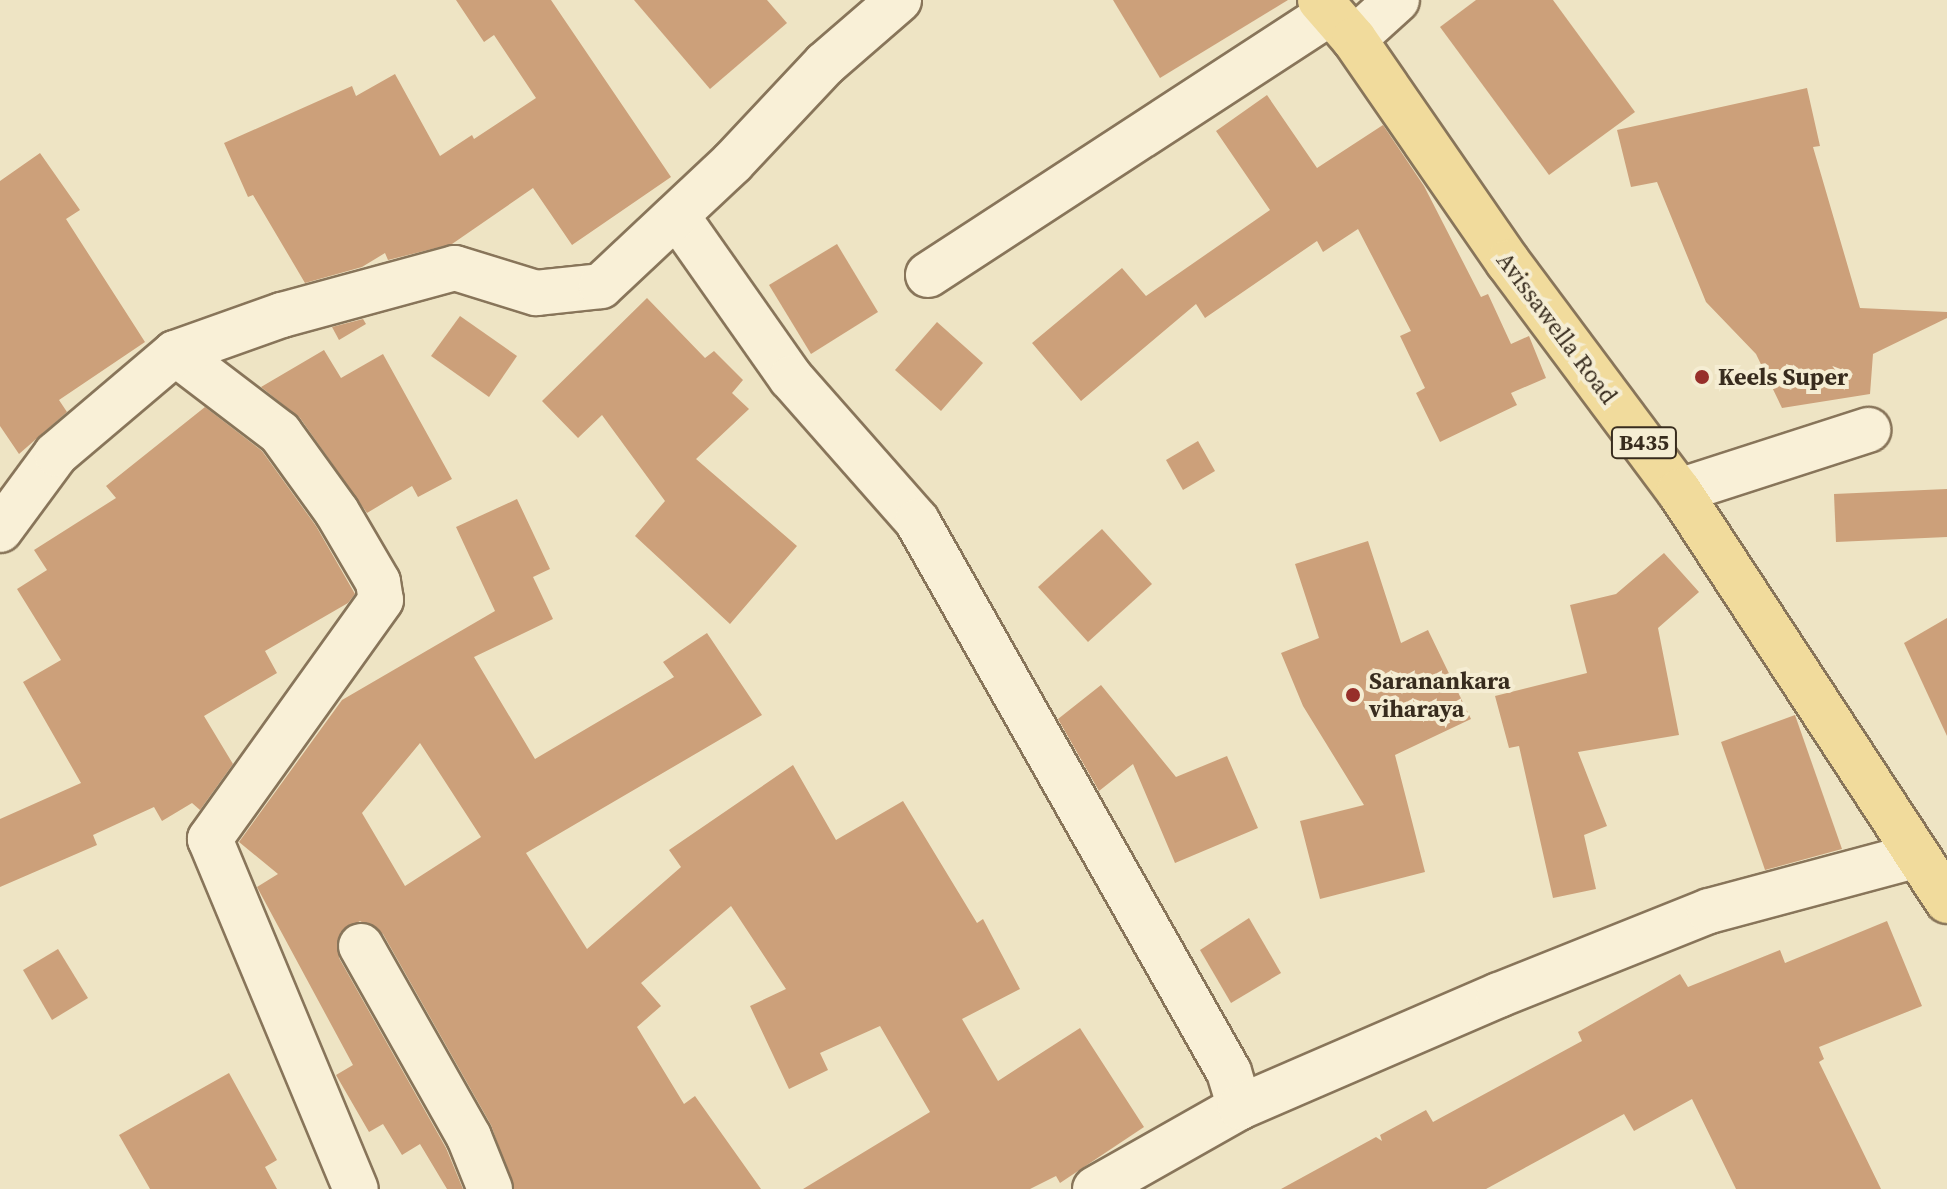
<!DOCTYPE html>
<html>
<head>
<meta charset="utf-8">
<style>
	body { margin:0 }
	#map { position:relative; width:1947px; height:1189px; overflow:hidden; background:#eee4c4; font-family:"Source Serif 4",serif }
	div>[style] { position:absolute }
	[style*='--x'] { left:calc(var(--x)*1px); top:calc(var(--y)*1px); width:calc(var(--w)*1px); rotate:calc(var(--a)*1deg) }
	.building>* { inset:0; background:#cca07a }
	.roads { filter:drop-shadow(2px 0 #88755a) drop-shadow(-2px 0 #88755a) drop-shadow(0 2px #88755a) drop-shadow(0 -2px #88755a) }
	.minor>* { height:44px; margin:-22px; padding:0 22px; transform-origin:22px; border-radius:22px; background:#f9f0d7 }
	.major>* { height:44px; margin:-22px; padding:0 22px; transform-origin:22px; border-radius:22px; background:#f1db9c }
	.dots>* { width:22px; height:22px; translate:-50% -50%; box-sizing:border-box; border:4px solid #f5edd3; border-radius:50% }
	span { translate:-50% -50%; white-space:nowrap; text-align:center; line-height:1.15; -webkit-text-stroke:8px #f5edd3; paint-order:stroke }
	.shield-label span { padding:2px 6px; background:#f5edd3; border:2px solid; border-radius:6px; -webkit-text-stroke-width:0 }
	.shield-label { font-size:22px; color:#382c1e; font-weight:700 }
	.street-label { font-size:24px; color:#382c1e }
	.poi-label { font-size:24px; color:#382c1e; font-weight:700 }
	.left { translate:0 -50%; text-align:left }
</style>
</head>
<body>
<div id="map">
	<div class="building">
		<i style="clip-path:polygon(456px 0,551px 0,671px 177px,572px 245px,533px 188px,452px 244px,388px 260px,385px 253px,362px 267px,305px 283px,253px 195px,248px 197px,224px 143px,352px 86px,356px 96px,395px 74px,440px 156px,472px 135px,474px 139px,536px 98px,494px 35px,484px 42px)"></i>
		<i style="clip-path:polygon(634px 0,767px 0,787px 23px,710px 89px)"></i>
		<i style="clip-path:polygon(1113px 0,1288px 0,1160px 78px)"></i>
		<i style="clip-path:polygon(1476px 0,1553px 0,1635px 112px,1549px 175px,1440px 27px)"></i>
		<i style="clip-path:polygon(1807px 88px,1820px 146px,1813px 147px,1860px 308px,1947px 312px,1947px 318px,1873px 354px,1870px 394px,1782px 408px,1756px 354px,1706px 302px,1657px 182px,1631px 187px,1617px 130px)"></i>
		<i style="clip-path:polygon(1267px 95px,1317px 168px,1383px 125px,1424px 186px,1481px 297px,1488px 294px,1511px 344px,1529px 336px,1546px 378px,1511px 393px,1517px 405px,1440px 442px,1416px 393px,1425px 388px,1400px 336px,1411px 331px,1358px 229px,1323px 252px,1317px 241px,1205px 318px,1196px 304px,1081px 401px,1032px 343px,1122px 268px,1146px 296px,1270px 210px,1216px 131px)"></i>
		<i style="clip-path:polygon(40px 153px,80px 210px,66px 219px,145px 342px,59px 400px,67px 412px,19px 454px,0 426px,0 181px)"></i>
		<i style="clip-path:polygon(837px 244px,878px 312px,811px 354px,769px 285px)"></i>
		<i style="clip-path:polygon(647px 298px,705px 358px,714px 351px,743px 380px,732px 393px,749px 409px,696px 459px,797px 546px,730px 624px,635px 536px,665px 501px,602px 415px,578px 438px,542px 401px)"></i>
		<i style="clip-path:polygon(460px 316px,517px 356px,489px 397px,431px 356px)"></i>
		<i style="clip-path:polygon(363px 319px,366px 324px,339px 340px,332px 327px)"></i>
		<i style="clip-path:polygon(937px 322px,983px 363px,941px 411px,895px 370px)"></i>
		<i style="clip-path:polygon(324px 350px,341px 378px,383px 354px,452px 479px,418px 497px,412px 486px,367px 513px,300px 418px,261px 387px)"></i>
		<i style="clip-path:polygon(205px 407px,262px 451px,316px 526px,355px 594px,348px 603px,265px 651px,277px 673px,204px 716px,233px 764px,200px 810px,192px 803px,162px 821px,154px 807px,93px 835px,97px 845px,0 887px,0 819px,81px 783px,23px 682px,61px 660px,17px 589px,47px 570px,34px 550px,116px 498px,106px 486px)"></i>
		<i style="clip-path:polygon(1198px 441px,1215px 471px,1183px 490px,1166px 460px)"></i>
		<i style="clip-path:polygon(1947px 489px,1947px 537px,1836px 542px,1834px 494px)"></i>
		<i style="clip-path:polygon(evenodd,517px 499px,550px 569px,533px 577px,553px 619px,474px 657px,535px 759px,674px 677px,663px 662px,707px 633px,762px 715px,526px 853px,587px 949px,681px 867px,669px 850px,793px 765px,836px 840px,903px 801px,977px 923px,983px 919px,1020px 989px,962px 1019px,998px 1081px,1080px 1028px,1144px 1127px,1060px 1183px,1056px 1176px,1030px 1189px,803px 1189px,930px 1112px,880px 1026px,820px 1053px,828px 1070px,789px 1089px,750px 1006px,786px 989px,731px 906px,641px 983px,661px 1006px,637px 1027px,684px 1104px,695px 1096px,761px 1189px,514px 1189px,491px 1125px,383px 934px,360px 921px,340px 933px,339px 958px,446px 1148px,463px 1189px,447px 1189px,420px 1144px,402px 1155px,383px 1124px,369px 1132px,336px 1075px,353px 1065px,257px 887px,278px 874px,239px 842px,342px 700px,495px 611px,456px 527px,517px 499px,420px 743px,481px 837px,405px 886px,362px 813px,420px 743px)"></i>
		<i style="clip-path:polygon(1102px 529px,1152px 584px,1088px 642px,1038px 587px)"></i>
		<i style="clip-path:polygon(1368px 541px,1401px 643px,1428px 630px,1471px 719px,1395px 755px,1425px 872px,1320px 899px,1300px 821px,1364px 805px,1303px 706px,1281px 653px,1319px 638px,1295px 564px)"></i>
		<i style="clip-path:polygon(1664px 553px,1699px 592px,1658px 628px,1679px 735px,1578px 752px,1607px 826px,1584px 835px,1596px 889px,1553px 898px,1519px 746px,1509px 748px,1495px 696px,1587px 673px,1570px 605px,1616px 594px)"></i>
		<i style="clip-path:polygon(1947px 618px,1947px 736px,1904px 643px)"></i>
		<i style="clip-path:polygon(1101px 685px,1176px 777px,1227px 756px,1258px 828px,1175px 863px,1133px 764px,1099px 791px,1058px 719px)"></i>
		<i style="clip-path:polygon(1795px 715px,1842px 849px,1765px 870px,1721px 742px)"></i>
		<i style="clip-path:polygon(1249px 918px,1281px 973px,1231px 1003px,1200px 950px)"></i>
		<i style="clip-path:polygon(1887px 921px,1922px 1006px,1819px 1047px,1824px 1059px,1819px 1062px,1881px 1189px,1736px 1189px,1692px 1099px,1634px 1131px,1624px 1114px,1486px 1189px,1281px 1189px,1376px 1137px,1382px 1141px,1380px 1135px,1426px 1110px,1433px 1122px,1582px 1041px,1578px 1032px,1680px 974px,1688px 987px,1780px 950px,1785px 963px)"></i>
		<i style="clip-path:polygon(58px 949px,88px 998px,52px 1020px,23px 970px)"></i>
		<i style="clip-path:polygon(229px 1073px,277px 1160px,265px 1167px,277px 1189px,150px 1189px,119px 1135px)"></i>
	</div>
	<div class="roads">
		<div class="minor">
			<i style="--x:1354;--y:39;--w:58;--a:-42.2"></i>
			<i style="--x:677;--y:216;--w:198;--a:54.9"></i>
			<i style="--x:791;--y:378;--w:191;--a:48.6"></i>
			<i style="--x:917;--y:521;--w:633;--a:60.48"></i>
			<i style="--x:1229;--y:1072;--w:37;--a:73"></i>
			<i style="--x:928;--y:275;--w:478;--a:-33.1"></i>
			<i style="--x:175;--y:353;--w:132;--a:37.3"></i>
			<i style="--x:280;--y:433;--w:97;--a:54.2"></i>
			<i style="--x:337;--y:512;--w:81;--a:59.6"></i>
			<i style="--x:378;--y:582;--w:18;--a:81"></i>
			<i style="--x:381;--y:600;--w:294;--a:125.6"></i>
			<i style="--x:210;--y:839;--w:379;--a:67.4"></i>
			<i style="--x:1679;--y:491;--w:199;--a:-17.9"></i>
			<i style="--x:0;--y:530;--w:94;--a:-53.6"></i>
			<i style="--x:56;--y:454;--w:156;--a:-40.3"></i>
			<i style="--x:175;--y:353;--w:114;--a:-19.6"></i>
			<i style="--x:282;--y:315;--w:179;--a:-15.2"></i>
			<i style="--x:455;--y:268;--w:85;--a:17.2"></i>
			<i style="--x:536;--y:293;--w:65;--a:-6.1"></i>
			<i style="--x:601;--y:286;--w:180;--a:-43.2"></i>
			<i style="--x:732;--y:163;--w:136;--a:-46.8"></i>
			<i style="--x:825;--y:64;--w:98;--a:-40.9"></i>
			<i style="--x:361;--y:946;--w:219;--a:60.5"></i>
			<i style="--x:469;--y:1137;--w:56;--a:68"></i>
			<i style="--x:1095;--y:1189;--w:167;--a:-29.5"></i>
			<i style="--x:1240;--y:1107;--w:282;--a:-23.4"></i>
			<i style="--x:1499;--y:995;--w:226;--a:-21.8"></i>
			<i style="--x:1709;--y:911;--w:212;--a:-15"></i>
		</div>
		<div class="major">
			<i style="--x:1320;--y:0;--w:52;--a:48.9"></i>
			<i style="--x:1354;--y:39;--w:271;--a:55.4"></i>
			<i style="--x:1508;--y:262;--w:286;--a:53.3"></i>
			<i style="--x:1679;--y:491;--w:490;--a:56.8"></i>
		</div>
	</div>
	<div class="dots">
		<i style="left:1702px;top:377px;background:#972f2a"></i>
		<i style="left:1353px;top:695px;background:#972f2a"></i>
	</div>
	<div class="shield-label">
		<span style="left:1644px;top:443px">B435</span>
	</div>
	<div class="street-label">
		<span style="left:1557px;top:328px;rotate:53deg">Avissawella Road</span>
	</div>
	<div class="poi-label">
		<span class="left" style="left:1718px;top:377px">Keels Super</span>
		<span class="left" style="left:1369px;top:695px">Saranankara<br>viharaya</span>
	</div>
</div>
</body>
</html>
